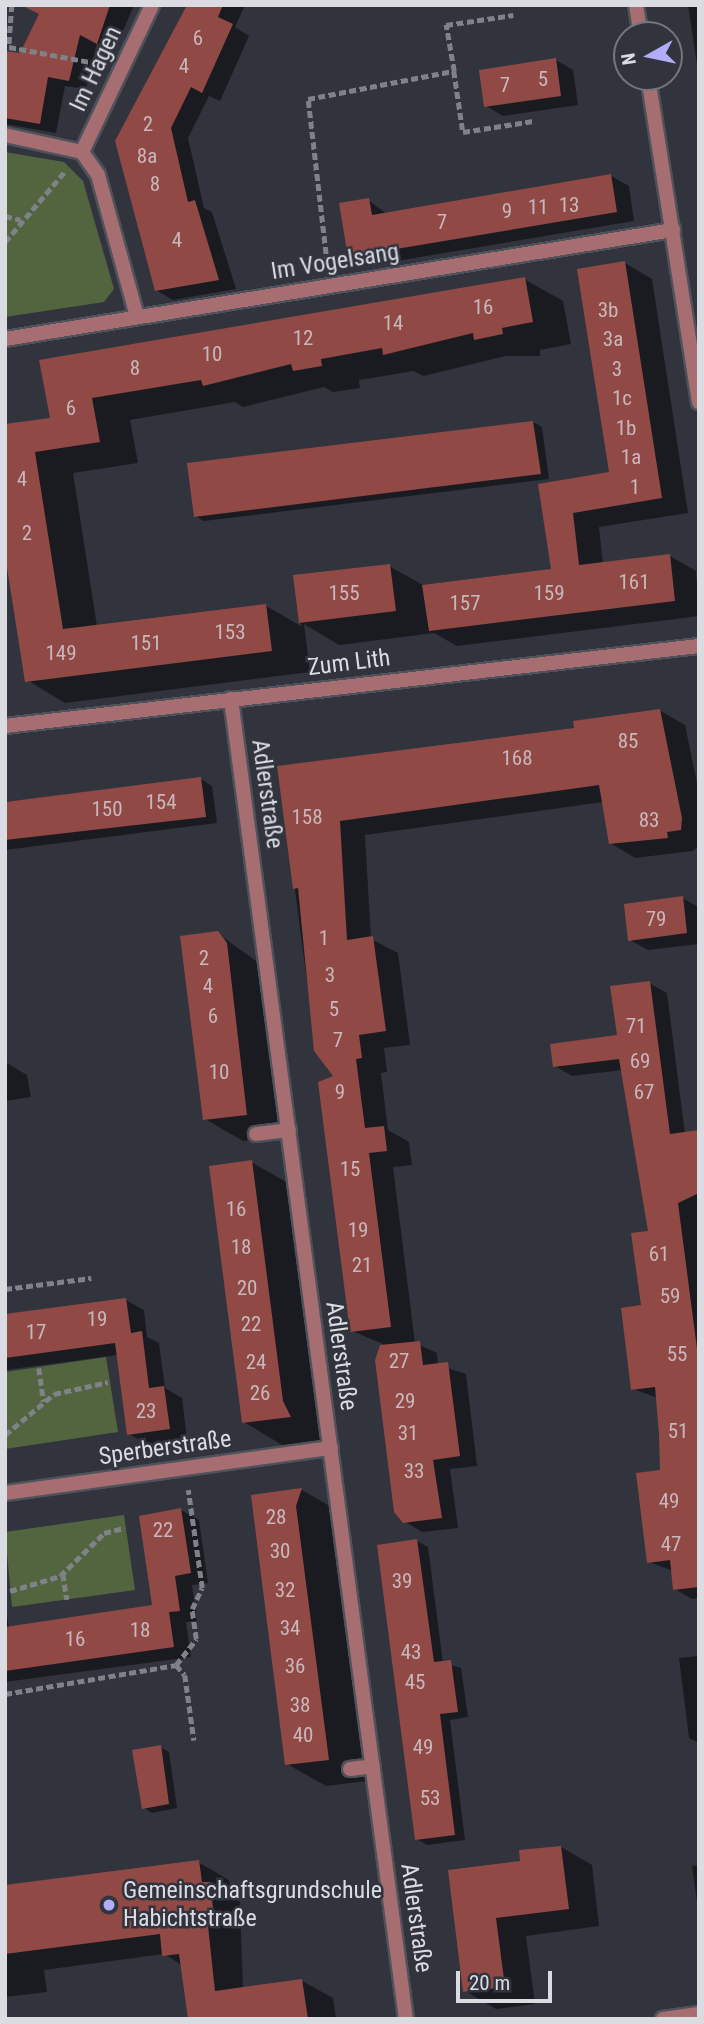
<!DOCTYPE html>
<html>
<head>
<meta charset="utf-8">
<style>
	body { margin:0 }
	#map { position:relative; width:704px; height:2024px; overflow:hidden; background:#31343d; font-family:"Roboto Condensed",sans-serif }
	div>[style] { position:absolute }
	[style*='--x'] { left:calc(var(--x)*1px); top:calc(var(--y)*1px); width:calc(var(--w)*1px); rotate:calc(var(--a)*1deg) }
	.green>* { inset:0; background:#52653f }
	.shadow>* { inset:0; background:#0007 }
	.building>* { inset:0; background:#914946 }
	.path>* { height:4.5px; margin-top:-2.25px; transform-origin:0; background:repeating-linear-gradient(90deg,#7f8289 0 7px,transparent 0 10.5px) }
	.roads { filter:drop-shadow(2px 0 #4f525b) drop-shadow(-2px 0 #4f525b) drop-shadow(0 2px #4f525b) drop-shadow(0 -2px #4f525b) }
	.lane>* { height:14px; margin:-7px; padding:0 7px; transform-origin:7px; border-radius:7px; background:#a66e70 }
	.street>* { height:14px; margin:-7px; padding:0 7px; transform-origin:7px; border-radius:7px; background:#a66e70 }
	.dots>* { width:19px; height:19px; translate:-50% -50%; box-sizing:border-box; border:4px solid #31343d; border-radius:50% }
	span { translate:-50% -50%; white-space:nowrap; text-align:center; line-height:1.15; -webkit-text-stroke:5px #31343d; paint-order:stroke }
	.number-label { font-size:21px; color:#c8b7bb }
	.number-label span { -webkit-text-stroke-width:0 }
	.street-label { font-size:24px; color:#dadce2 }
	.poi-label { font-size:24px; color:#dadce2 }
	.left { translate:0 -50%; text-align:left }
	.frame { position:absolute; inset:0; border:7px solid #dadce2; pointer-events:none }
	.north { position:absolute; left:613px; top:21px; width:70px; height:70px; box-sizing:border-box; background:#31343d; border:2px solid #75777f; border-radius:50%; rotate:261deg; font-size:19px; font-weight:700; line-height:28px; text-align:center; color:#dadce2 }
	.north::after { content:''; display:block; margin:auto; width:24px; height:32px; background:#b3acf9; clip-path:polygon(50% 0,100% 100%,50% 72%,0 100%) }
	.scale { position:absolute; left:456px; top:1971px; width:96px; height:32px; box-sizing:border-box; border:4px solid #dadce2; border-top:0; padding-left:9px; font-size:21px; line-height:24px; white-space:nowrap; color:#dadce2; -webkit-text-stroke:5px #31343d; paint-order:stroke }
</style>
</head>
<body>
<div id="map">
	<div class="green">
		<i style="clip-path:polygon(5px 152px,64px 162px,83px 181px,114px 289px,104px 302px,5px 317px)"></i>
		<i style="clip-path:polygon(106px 1357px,118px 1432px,5px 1449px,5px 1372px)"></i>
		<i style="clip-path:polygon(124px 1515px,135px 1590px,12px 1607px,5px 1532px)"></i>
	</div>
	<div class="shadow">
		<i style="clip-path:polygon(46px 5px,134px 5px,114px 52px,97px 43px,86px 89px,65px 86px,56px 133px,5px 124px,5px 54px,22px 55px)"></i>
		<i style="clip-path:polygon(189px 5px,245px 5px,235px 27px,249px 36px,220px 101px,209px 96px,188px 138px,204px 208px,212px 212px,236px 289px,173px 300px,156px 290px,117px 141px)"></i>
		<i style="clip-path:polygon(688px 5px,699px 5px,699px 77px)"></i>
		<i style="clip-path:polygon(556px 60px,573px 70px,578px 105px,503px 116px,486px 106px)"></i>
		<i style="clip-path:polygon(611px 176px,629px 186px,634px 221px,367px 266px,350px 256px,368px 200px,387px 214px)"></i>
		<i style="clip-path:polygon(625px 263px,652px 279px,688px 513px,599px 527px,603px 564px,670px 556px,696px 571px,699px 616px,457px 646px,434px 633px,339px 645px,304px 624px,310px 672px,65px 703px,27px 680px,5px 426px,52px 420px,42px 361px,524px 279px,563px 301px,571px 344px,540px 350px,540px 356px,506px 356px,423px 376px,414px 371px,359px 380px,360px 388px,333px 392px,324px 387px,243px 407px,235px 402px,130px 420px,138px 463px,73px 473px,97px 626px,266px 606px,301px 626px,295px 577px,389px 566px,425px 586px,553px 570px,540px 485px,611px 474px)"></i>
		<i style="clip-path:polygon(533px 422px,542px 427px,549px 479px,204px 521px,195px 516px)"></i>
		<i style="clip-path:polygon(659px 710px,685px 725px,699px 793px,699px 845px,693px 851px,635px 858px,610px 843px,603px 802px,365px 835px,371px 939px,398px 953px,410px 1045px,384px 1048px,387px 1072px,381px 1073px,388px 1130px,409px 1142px,412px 1165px,393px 1167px,415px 1343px,437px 1353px,438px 1365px,466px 1374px,477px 1466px,450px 1469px,458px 1528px,422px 1532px,404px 1521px,377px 1360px,383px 1344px,352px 1331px,336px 1077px,316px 1050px,279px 768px,576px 730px)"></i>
		<i style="clip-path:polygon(201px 779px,212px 786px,217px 823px,5px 850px,5px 802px)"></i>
		<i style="clip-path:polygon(682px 898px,699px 907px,699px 944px,648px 950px,630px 940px)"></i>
		<i style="clip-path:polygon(217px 933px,265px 967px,285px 1137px,243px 1141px,205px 1119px)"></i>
		<i style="clip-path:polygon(649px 983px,667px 993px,685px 1134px,699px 1133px,699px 1598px,692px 1599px,675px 1589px,673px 1571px,649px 1562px,662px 1471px,658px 1398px,633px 1389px,650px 1233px,623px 1070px,572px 1076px,555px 1066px,619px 1036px)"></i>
		<i style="clip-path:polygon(5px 1062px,27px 1075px,31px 1097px,5px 1101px)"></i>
		<i style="clip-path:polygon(251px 1162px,290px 1184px,328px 1439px,282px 1445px,244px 1422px)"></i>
		<i style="clip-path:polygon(126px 1300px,144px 1310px,147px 1337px,159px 1343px,165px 1388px,182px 1398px,187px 1439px,147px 1444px,129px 1434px,118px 1355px,5px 1370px,5px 1316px)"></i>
		<i style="clip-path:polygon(302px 1490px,340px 1512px,334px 1529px,367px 1781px,326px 1786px,287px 1764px,253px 1497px)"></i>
		<i style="clip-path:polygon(181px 1510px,199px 1520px,208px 1583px,192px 1585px,197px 1621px,186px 1622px,191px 1657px,5px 1682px,5px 1604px,9px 1628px,154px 1607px)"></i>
		<i style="clip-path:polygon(417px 1541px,428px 1547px,443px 1663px,461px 1668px,468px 1717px,450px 1720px,465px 1840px,427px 1845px,416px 1839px)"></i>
		<i style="clip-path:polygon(699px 1656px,699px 1743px,689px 1738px,679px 1658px)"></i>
		<i style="clip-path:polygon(160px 1747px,169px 1752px,177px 1808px,152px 1813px,144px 1808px)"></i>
		<i style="clip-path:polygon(561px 1847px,592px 1865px,599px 1926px,526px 1936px,535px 2004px,496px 2009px,465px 1991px,450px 1872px,522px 1863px)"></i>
		<i style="clip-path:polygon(198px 1862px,229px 1880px,232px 1897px,240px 1902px,243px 1989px,302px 1981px,333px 1998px,336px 2019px,190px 2019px,182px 1965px,164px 1954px,44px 1970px,47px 1992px,5px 1997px,5px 1887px)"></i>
		<i style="clip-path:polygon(699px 1865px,699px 1916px,692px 1866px)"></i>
	</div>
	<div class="building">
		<i style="clip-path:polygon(21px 5px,110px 5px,97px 44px,80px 35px,69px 81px,48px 77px,40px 124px,5px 118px,5px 51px,20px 53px,39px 14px)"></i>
		<i style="clip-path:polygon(187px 5px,223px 5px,218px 17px,233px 24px,202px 93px,191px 87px,171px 128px,188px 202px,195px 200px,219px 280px,155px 291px,115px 141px)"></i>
		<i style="clip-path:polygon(556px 58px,561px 96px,484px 107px,479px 70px)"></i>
		<i style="clip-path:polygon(611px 174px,617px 212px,348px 257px,339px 203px,369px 198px,372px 215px)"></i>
		<i style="clip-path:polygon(625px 261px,662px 498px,573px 513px,579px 565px,670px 554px,675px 601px,429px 631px,422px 585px,551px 569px,538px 484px,609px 472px,577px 269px)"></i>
		<i style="clip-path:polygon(525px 277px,533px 322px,502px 328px,503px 334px,474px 340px,473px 333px,383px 355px,382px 348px,321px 359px,322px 366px,293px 371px,291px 364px,203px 386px,201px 380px,92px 398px,100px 442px,35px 452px,63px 629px,266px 604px,272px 651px,25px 682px,5px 555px,5px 424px,50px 418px,39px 360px)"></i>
		<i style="clip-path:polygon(533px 421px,541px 474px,194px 517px,187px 463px)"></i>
		<i style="clip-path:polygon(390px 564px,396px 611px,299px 623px,293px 575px)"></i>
		<i style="clip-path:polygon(660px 709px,682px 818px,681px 830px,667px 832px,668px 838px,609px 844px,599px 785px,340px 821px,347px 940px,373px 936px,386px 1031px,359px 1035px,362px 1058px,356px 1059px,365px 1128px,384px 1126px,387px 1151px,369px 1153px,391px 1327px,350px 1332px,318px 1082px,333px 1076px,314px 1051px,298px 888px,293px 889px,277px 766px,574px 728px,573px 721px)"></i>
		<i style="clip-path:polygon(201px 777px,206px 817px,5px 840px,5px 802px)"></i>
		<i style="clip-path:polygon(683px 896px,687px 933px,628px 941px,624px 904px)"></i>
		<i style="clip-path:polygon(218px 931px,227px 943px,247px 1115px,203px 1120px,180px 936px)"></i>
		<i style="clip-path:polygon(650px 981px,670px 1134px,699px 1130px,699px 1193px,678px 1203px,699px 1364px,699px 1587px,673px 1590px,670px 1560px,647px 1563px,636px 1473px,660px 1470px,659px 1434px,655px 1387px,631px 1390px,621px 1308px,641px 1305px,631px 1233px,648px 1231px,619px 1059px,553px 1067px,550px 1044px,617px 1035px,610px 986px)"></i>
		<i style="clip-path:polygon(252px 1160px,283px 1401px,291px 1417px,242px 1423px,209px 1166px)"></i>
		<i style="clip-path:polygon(126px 1298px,131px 1333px,142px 1331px,149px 1388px,164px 1386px,170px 1429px,127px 1435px,115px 1343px,5px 1358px,5px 1314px)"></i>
		<i style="clip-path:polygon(420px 1341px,423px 1365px,448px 1362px,460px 1456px,433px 1460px,442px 1518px,403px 1523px,394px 1512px,375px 1360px,380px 1345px)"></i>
		<i style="clip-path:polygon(302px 1488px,296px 1506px,329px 1760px,285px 1765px,251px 1495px)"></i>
		<i style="clip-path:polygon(181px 1508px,191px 1573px,175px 1576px,180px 1611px,169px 1612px,174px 1647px,5px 1671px,5px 1627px,152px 1605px,139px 1516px)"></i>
		<i style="clip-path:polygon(417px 1539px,434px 1662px,451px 1660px,458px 1712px,440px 1714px,455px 1835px,415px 1840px,377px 1545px)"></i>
		<i style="clip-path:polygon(161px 1745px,169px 1804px,142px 1809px,132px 1750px)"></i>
		<i style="clip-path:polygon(561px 1846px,569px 1909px,496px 1918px,505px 1987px,463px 1992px,448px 1870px,520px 1861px,519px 1850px)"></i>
		<i style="clip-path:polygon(199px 1860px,202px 1882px,210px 1882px,215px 1926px,208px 1926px,215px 1991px,302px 1979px,308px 2019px,188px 2019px,179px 1954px,162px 1956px,160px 1934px,5px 1954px,5px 1885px)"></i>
	</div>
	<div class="path">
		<i style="--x:12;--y:5;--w:42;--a:94.1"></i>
		<i style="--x:9;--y:47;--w:94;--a:10.5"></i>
		<i style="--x:454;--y:71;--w:62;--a:81.6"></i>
		<i style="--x:463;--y:132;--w:71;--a:-8.9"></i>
		<i style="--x:5;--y:216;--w:16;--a:14"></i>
		<i style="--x:5;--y:242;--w:94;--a:-49.7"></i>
		<i style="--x:327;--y:264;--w:166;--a:-96.6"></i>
		<i style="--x:308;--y:99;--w:149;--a:-10.9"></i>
		<i style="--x:454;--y:71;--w:47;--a:-99.9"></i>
		<i style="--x:446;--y:25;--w:68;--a:-8.5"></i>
		<i style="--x:5;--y:1289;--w:87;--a:-7.3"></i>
		<i style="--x:39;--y:1368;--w:34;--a:82"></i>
		<i style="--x:5;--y:1435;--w:64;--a:-39.9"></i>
		<i style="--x:54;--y:1394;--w:55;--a:-12.5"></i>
		<i style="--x:63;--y:1574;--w:26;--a:81"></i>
		<i style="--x:10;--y:1591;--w:52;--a:-16.7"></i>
		<i style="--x:60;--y:1576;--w:62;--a:-44.3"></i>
		<i style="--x:104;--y:1533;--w:21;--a:-14"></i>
		<i style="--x:176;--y:1665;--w:13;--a:48"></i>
		<i style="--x:185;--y:1675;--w:66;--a:82.1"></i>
		<i style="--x:5;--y:1694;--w:173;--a:-9.6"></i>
		<i style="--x:176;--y:1665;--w:33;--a:-52"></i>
		<i style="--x:196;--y:1639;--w:30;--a:-98"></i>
		<i style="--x:192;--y:1609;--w:23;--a:-65"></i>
		<i style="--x:202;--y:1588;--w:99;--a:-98.1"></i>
	</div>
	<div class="roads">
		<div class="lane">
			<i style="--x:256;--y:1134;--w:33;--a:-7"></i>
			<i style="--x:350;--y:1769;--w:23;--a:-7"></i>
		</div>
		<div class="street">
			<i style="--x:636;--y:5;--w:30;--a:81"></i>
			<i style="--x:648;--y:77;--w:329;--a:81.1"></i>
			<i style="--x:5;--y:135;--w:79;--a:12.4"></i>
			<i style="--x:82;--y:152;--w:28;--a:55"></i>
			<i style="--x:98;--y:175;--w:147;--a:74.6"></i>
			<i style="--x:82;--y:152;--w:163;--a:-64.5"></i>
			<i style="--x:5;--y:339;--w:677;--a:-9.27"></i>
			<i style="--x:231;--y:699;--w:1332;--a:82.45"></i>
			<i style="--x:5;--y:726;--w:699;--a:-6.58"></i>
			<i style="--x:5;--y:1493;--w:329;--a:-7.9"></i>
			<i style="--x:663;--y:2019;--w:36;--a:-8"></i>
		</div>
	</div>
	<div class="dots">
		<i style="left:109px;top:1905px;background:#b3acf9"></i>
	</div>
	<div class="number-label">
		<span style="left:198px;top:38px">6</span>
		<span style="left:184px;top:66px">4</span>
		<span style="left:543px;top:79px">5</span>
		<span style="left:505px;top:85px">7</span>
		<span style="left:148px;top:124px">2</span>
		<span style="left:147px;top:156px">8a</span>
		<span style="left:155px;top:184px">8</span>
		<span style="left:569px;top:205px">13</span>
		<span style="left:538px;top:207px">11</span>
		<span style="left:507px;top:211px">9</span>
		<span style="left:442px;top:222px">7</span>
		<span style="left:177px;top:240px">4</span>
		<span style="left:483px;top:307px">16</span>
		<span style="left:608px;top:310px">3b</span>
		<span style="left:393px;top:323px">14</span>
		<span style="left:303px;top:338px">12</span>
		<span style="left:613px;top:339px">3a</span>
		<span style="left:212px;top:354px">10</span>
		<span style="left:135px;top:368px">8</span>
		<span style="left:617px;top:369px">3</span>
		<span style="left:622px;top:398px">1c</span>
		<span style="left:71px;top:408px">6</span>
		<span style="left:626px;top:428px">1b</span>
		<span style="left:631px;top:457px">1a</span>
		<span style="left:22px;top:479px">4</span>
		<span style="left:635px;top:487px">1</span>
		<span style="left:27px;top:533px">2</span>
		<span style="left:634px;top:582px">161</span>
		<span style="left:344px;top:593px">155</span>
		<span style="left:549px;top:593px">159</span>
		<span style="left:465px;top:603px">157</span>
		<span style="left:230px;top:632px">153</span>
		<span style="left:146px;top:643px">151</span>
		<span style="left:61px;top:653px">149</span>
		<span style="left:628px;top:741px">85</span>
		<span style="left:517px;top:758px">168</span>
		<span style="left:161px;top:802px">154</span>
		<span style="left:107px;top:809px">150</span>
		<span style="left:307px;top:817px">158</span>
		<span style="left:649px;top:820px">83</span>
		<span style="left:656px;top:919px">79</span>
		<span style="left:324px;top:938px">1</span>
		<span style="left:204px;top:958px">2</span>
		<span style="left:330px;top:975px">3</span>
		<span style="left:208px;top:986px">4</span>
		<span style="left:334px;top:1009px">5</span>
		<span style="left:213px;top:1016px">6</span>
		<span style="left:636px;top:1026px">71</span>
		<span style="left:338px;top:1040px">7</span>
		<span style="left:640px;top:1061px">69</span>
		<span style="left:219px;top:1072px">10</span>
		<span style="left:340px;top:1092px">9</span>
		<span style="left:644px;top:1092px">67</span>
		<span style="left:350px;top:1169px">15</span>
		<span style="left:236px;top:1209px">16</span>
		<span style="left:358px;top:1230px">19</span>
		<span style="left:241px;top:1247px">18</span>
		<span style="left:659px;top:1254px">61</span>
		<span style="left:362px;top:1265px">21</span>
		<span style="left:247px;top:1288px">20</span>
		<span style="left:670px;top:1296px">59</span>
		<span style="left:97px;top:1319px">19</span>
		<span style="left:251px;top:1324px">22</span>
		<span style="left:36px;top:1332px">17</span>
		<span style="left:677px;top:1354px">55</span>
		<span style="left:399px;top:1361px">27</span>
		<span style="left:256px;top:1362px">24</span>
		<span style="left:260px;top:1393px">26</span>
		<span style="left:405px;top:1401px">29</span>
		<span style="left:146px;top:1411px">23</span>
		<span style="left:678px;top:1431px">51</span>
		<span style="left:408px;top:1433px">31</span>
		<span style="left:414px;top:1471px">33</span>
		<span style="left:669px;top:1501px">49</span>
		<span style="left:276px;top:1517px">28</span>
		<span style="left:163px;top:1530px">22</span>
		<span style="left:671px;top:1544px">47</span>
		<span style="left:280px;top:1551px">30</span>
		<span style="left:402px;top:1581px">39</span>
		<span style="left:285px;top:1590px">32</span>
		<span style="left:290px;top:1628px">34</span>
		<span style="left:140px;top:1630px">18</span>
		<span style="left:75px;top:1639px">16</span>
		<span style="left:411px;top:1652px">43</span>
		<span style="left:295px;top:1666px">36</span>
		<span style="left:415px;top:1682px">45</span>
		<span style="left:300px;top:1705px">38</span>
		<span style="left:303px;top:1735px">40</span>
		<span style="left:423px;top:1747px">49</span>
		<span style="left:430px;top:1798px">53</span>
	</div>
	<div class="street-label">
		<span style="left:96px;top:69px;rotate:-65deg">Im Hagen</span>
		<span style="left:335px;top:262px;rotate:-9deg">Im Vogelsang</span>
		<span style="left:349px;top:663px;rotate:-7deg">Zum Lith</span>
		<span style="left:267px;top:794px;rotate:82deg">Adlerstraße</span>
		<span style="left:341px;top:1356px;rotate:82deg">Adlerstraße</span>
		<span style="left:165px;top:1448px;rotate:-8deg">Sperberstraße</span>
		<span style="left:416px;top:1918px;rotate:82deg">Adlerstraße</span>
	</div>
	<div class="poi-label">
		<span class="left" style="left:123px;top:1905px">Gemeinschaftsgrundschule<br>Habichtstraße</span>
	</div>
	<div class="frame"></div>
	<div class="north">N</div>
	<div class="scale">20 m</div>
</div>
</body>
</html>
